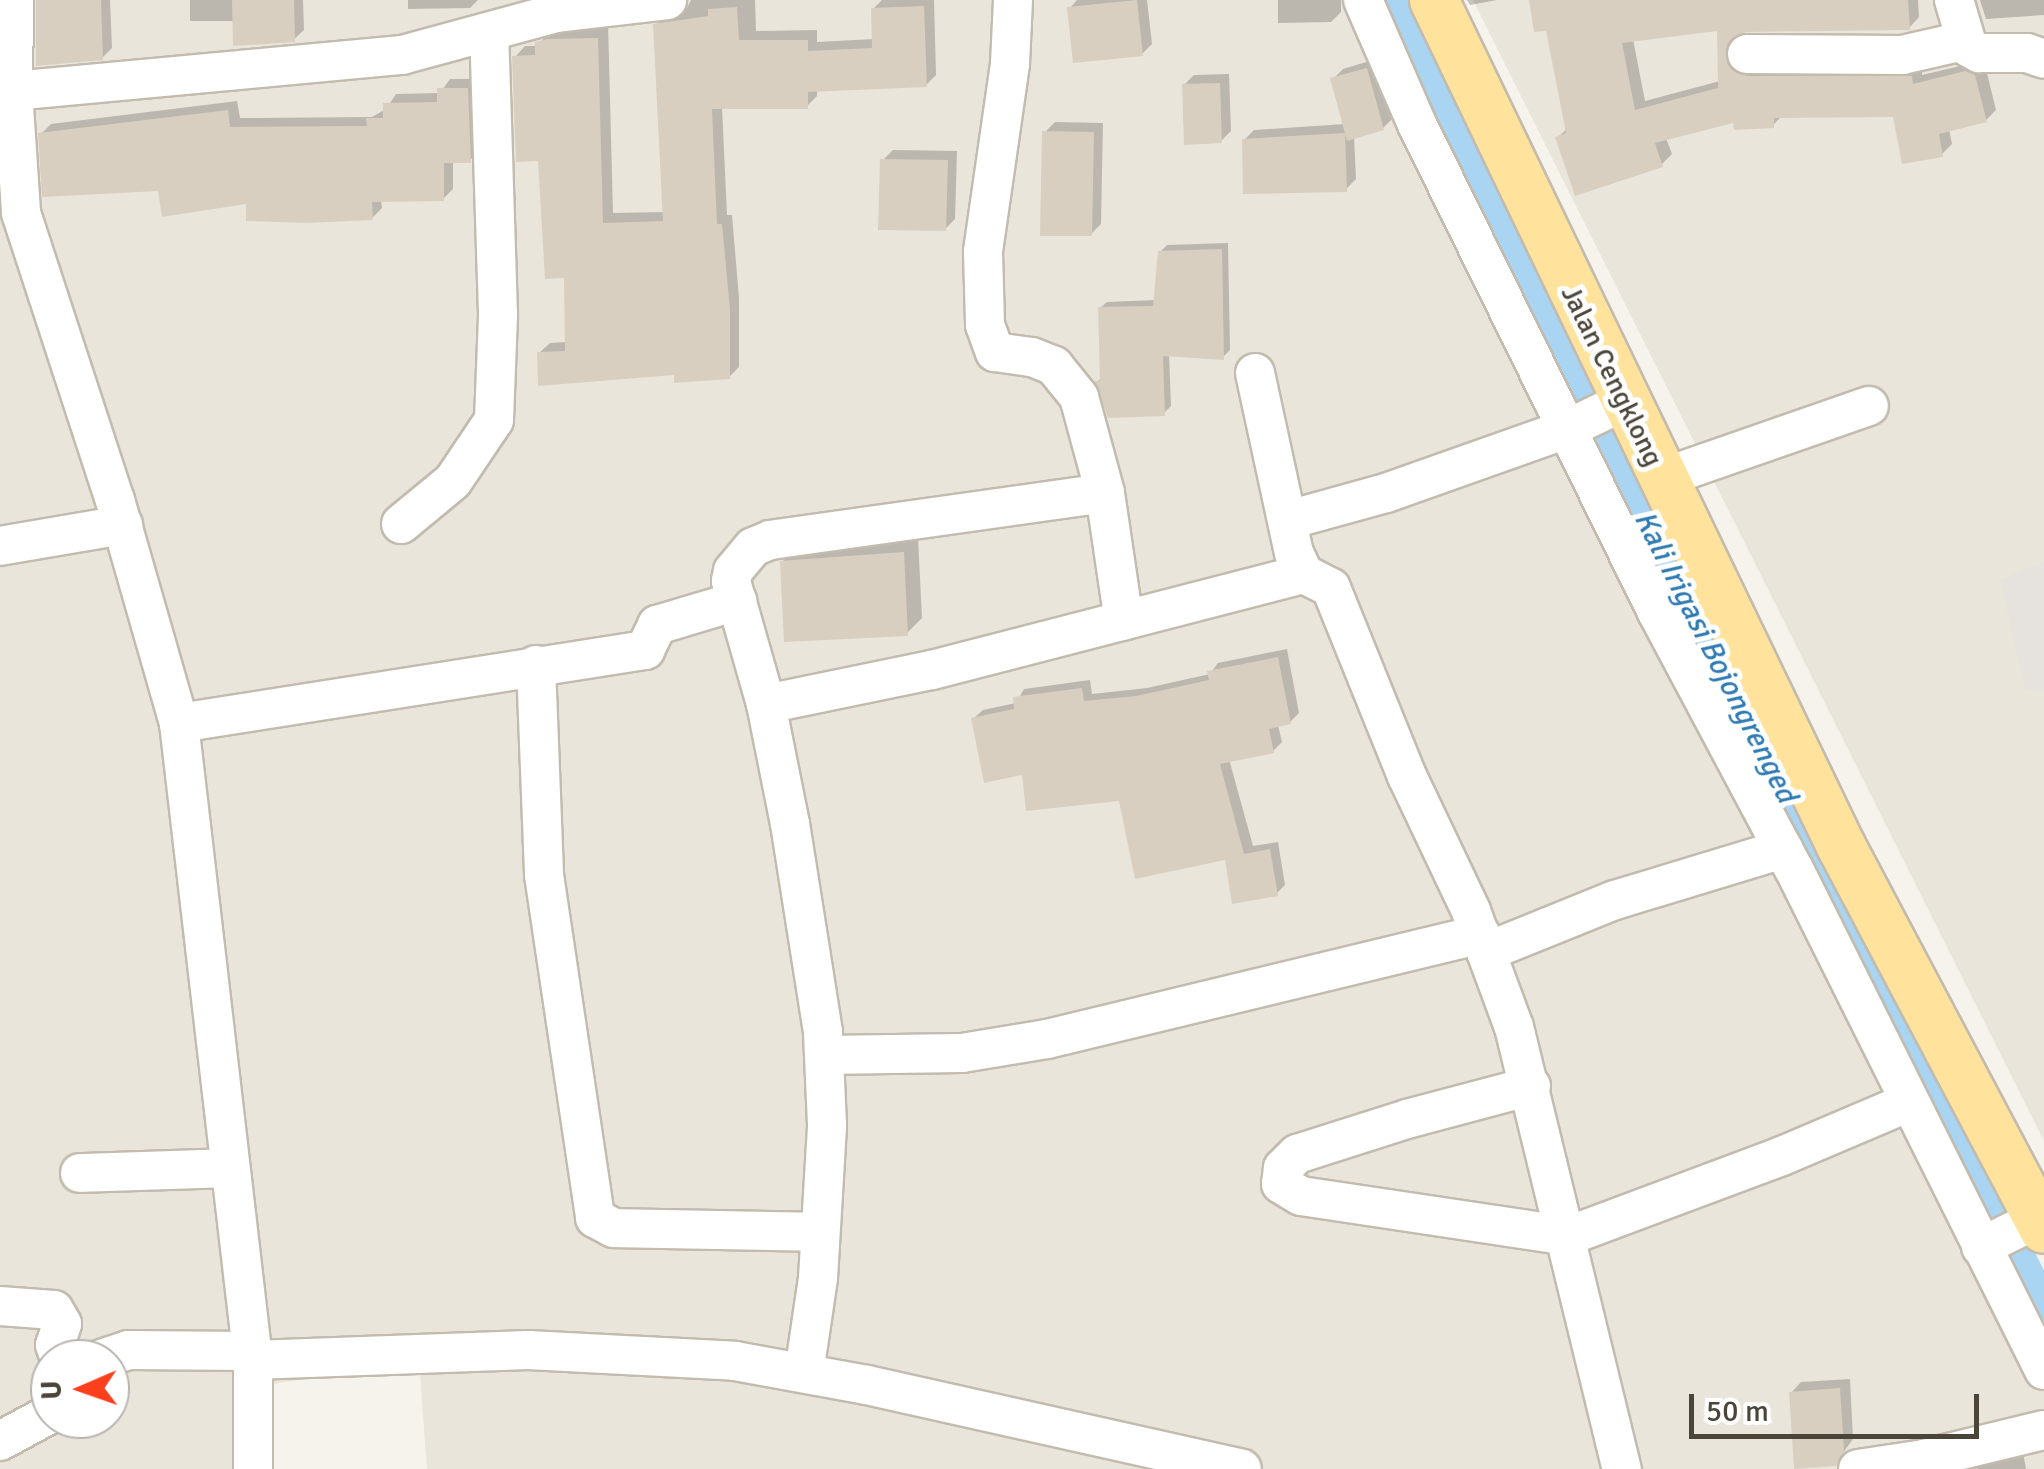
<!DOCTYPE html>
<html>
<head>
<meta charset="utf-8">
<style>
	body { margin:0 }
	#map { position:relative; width:2044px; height:1469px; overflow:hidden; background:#f6f3ec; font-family:Signika,sans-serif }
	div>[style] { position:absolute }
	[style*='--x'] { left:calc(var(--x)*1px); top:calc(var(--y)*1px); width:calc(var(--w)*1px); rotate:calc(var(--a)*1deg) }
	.residential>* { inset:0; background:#eae5da }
	.industrial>* { inset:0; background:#e6e2dd }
	.shadow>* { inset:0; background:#0003 }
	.canal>* { height:40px; margin:-20px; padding:0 20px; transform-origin:20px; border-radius:20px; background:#a9d4f2 }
	.building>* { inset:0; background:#d8cfc1 }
	.roads { filter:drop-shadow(2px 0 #c2bbae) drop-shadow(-2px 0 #c2bbae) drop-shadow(0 2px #c2bbae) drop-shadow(0 -2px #c2bbae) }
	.minor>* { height:38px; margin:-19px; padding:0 19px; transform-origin:19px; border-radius:19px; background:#fff }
	.major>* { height:48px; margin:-24px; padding:0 24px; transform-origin:24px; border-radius:24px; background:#ffe39c }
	span { translate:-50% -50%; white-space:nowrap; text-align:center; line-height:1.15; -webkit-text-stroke:10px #fff; paint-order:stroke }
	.street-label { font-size:28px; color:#4b4439 }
	.water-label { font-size:30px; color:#2e7ab2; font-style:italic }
	.north { position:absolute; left:30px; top:1339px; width:100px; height:100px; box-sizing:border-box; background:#fff; border:2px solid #b7b4b0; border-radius:50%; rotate:268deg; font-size:28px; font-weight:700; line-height:40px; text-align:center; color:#4b4439 }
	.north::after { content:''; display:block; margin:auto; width:35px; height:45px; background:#fc3f1d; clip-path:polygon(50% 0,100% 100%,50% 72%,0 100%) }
	.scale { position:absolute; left:1689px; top:1394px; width:290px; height:45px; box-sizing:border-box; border:5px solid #4b4439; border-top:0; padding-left:12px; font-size:30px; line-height:35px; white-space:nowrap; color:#4b4439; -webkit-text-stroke:8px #fff; paint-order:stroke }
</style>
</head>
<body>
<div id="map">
	<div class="residential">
		<i style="clip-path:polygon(evenodd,0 0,1344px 0,2044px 1386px,2044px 1469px,427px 1469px,419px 1362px,239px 1389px,236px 1469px,0 1469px,0 0,50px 1359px,110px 1359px,110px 1419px,50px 1419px,50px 1359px)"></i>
		<i style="clip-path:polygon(1473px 0,2044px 0,2044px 561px,2001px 581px,2025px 689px,2044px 692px,2044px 1141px)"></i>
	</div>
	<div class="industrial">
		<i style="clip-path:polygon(2044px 561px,2044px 692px,2025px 690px,2000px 580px)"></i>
	</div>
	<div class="shadow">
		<i style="clip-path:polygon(38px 0,110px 0,112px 48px,102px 58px)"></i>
		<i style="clip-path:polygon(190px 0,320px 0,303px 0,304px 30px,293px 40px,235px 21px,190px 21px)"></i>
		<i style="clip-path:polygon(408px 0,478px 0,470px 8px,408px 9px)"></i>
		<i style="clip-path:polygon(691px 0,755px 0,756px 31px,817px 30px,817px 42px,874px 39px,873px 9px,882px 0,934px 0,936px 75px,926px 85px,817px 89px,817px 96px,807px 106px,722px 107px,727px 215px,732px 215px,739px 298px,739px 367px,729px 377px,539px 353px,550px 343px,567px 342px,567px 275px,515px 57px,525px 46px,538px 46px,548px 33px,608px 22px,613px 213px,665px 212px,656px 25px,666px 15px,686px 10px)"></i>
		<i style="clip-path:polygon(1077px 0,1147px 0,1152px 44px,1142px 54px,1070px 8px)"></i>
		<i style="clip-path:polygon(1278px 0,1341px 0,1341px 12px,1331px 22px,1278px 23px)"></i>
		<i style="clip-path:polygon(1467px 0,1497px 0,1470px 5px)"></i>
		<i style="clip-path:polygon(evenodd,1532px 0,1918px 0,1919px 17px,1909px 28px,1745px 29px,1737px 35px,1738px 55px,1922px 66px,1922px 75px,1977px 62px,1985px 65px,1996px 110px,1986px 120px,1949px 129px,1952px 144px,1942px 154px,1895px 115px,1783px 115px,1773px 125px,1736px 120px,1666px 138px,1672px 154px,1661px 165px,1558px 137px,1568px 128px,1548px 28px,1532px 0,1720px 28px,1720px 81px,1645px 101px,1633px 39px,1720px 28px)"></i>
		<i style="clip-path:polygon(1980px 0,2044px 0,2044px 15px,1986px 19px)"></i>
		<i style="clip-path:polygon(1376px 59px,1393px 118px,1383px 128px,1354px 136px,1356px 179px,1346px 189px,1244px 140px,1254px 130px,1345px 124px,1333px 79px,1343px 69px)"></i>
		<i style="clip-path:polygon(1229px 74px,1231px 131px,1221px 141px,1184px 85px,1194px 75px)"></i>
		<i style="clip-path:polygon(450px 79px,477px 79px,480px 150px,470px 160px,453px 161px,453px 189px,443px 199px,381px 200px,382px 208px,372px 218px,160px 189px,41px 134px,51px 124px,237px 101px,240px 118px,372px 117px,386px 109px,396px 94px,440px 93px)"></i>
		<i style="clip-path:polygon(1055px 122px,1103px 123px,1101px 224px,1091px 234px,1045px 132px)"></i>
		<i style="clip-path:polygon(893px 150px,957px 151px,955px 219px,945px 229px,883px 160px)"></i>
		<i style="clip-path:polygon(1228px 243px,1230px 350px,1223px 357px,1169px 354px,1171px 406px,1164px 413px,1098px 381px,1102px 377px,1100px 308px,1107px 302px,1156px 300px,1160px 252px,1167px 245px)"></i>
		<i style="clip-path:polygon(918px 538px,922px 618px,907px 633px,782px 562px,798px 547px)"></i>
		<i style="clip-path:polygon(1287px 649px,1299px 713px,1290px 722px,1278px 725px,1282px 742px,1273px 751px,1229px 759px,1253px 846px,1278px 842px,1285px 885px,1276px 894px,1227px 857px,1121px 798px,1024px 772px,974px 718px,983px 710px,1016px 703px,1024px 689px,1090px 680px,1092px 694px,1147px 688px,1210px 674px,1218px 663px)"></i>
		<i style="clip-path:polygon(1850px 1379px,1853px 1439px,1835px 1464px,1791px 1393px,1801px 1382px)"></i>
		<i style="clip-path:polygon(2023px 1452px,2026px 1469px,1947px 1469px)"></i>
	</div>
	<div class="canal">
		<i style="--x:1386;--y:0;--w:1470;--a:63.42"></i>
	</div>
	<div class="building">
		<i style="clip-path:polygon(36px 0,101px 0,103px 60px,36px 66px)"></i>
		<i style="clip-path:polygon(232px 0,294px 0,295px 42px,233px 46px)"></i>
		<i style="clip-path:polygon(1137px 0,1143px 56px,1073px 63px,1067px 7px)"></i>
		<i style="clip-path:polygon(evenodd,1529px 0,1908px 0,1910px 30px,1746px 32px,1727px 44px,1727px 64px,1747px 76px,1912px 76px,1913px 84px,1965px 71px,1975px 75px,1987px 122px,1939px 134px,1943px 157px,1902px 164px,1893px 117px,1774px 118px,1774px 128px,1734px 130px,1733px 123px,1655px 143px,1663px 167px,1575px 196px,1555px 137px,1566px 133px,1546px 31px,1534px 32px,1529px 0,1717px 31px,1718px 88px,1635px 110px,1622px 43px,1717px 31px)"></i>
		<i style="clip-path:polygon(924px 6px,927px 87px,808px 92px,808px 109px,712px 109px,717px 224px,722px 224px,730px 310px,730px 379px,674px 383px,674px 375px,538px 386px,537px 352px,565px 351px,564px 278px,545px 279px,538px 161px,516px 162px,512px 56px,535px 55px,535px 42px,547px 39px,598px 38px,603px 223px,663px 221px,653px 24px,708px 16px,708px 9px,737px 7px,739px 40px,808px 40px,808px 51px,872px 48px,871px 8px)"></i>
		<i style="clip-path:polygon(1367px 68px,1384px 130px,1347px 141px,1330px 78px)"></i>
		<i style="clip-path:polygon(1220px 83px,1222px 143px,1184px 145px,1182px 84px)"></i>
		<i style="clip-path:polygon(437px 88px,468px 88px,471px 163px,444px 163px,444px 201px,372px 202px,373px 220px,306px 223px,246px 221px,246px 204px,162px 217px,158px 191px,42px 197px,38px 133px,228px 110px,230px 127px,367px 126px,366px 118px,383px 118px,383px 103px,437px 102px)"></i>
		<i style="clip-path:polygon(1042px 131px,1094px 132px,1092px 236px,1040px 236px)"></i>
		<i style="clip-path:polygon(1345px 133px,1347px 192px,1243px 194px,1242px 139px)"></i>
		<i style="clip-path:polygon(880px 159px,948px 160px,946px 231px,878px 230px)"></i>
		<i style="clip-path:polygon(1222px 249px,1224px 360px,1163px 356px,1165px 416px,1108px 418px,1095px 381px,1100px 381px,1098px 307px,1153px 306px,1158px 251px)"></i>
		<i style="clip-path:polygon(904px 552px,908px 636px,784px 642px,780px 561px)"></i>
		<i style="clip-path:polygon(1278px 657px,1291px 724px,1269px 729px,1274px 753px,1220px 764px,1244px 854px,1270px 849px,1278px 896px,1232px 904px,1225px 860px,1135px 879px,1119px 801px,1026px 811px,1022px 775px,984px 783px,971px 718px,1014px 709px,1013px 697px,1082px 688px,1084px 701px,1136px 696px,1209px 680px,1207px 671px)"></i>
		<i style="clip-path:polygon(1840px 1388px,1844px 1451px,1836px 1466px,1794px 1469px,1789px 1392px)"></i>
	</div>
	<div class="roads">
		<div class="minor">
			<i style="--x:14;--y:0;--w:91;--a:90.6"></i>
			<i style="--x:13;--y:91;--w:391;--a:-5.3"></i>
			<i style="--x:402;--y:55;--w:161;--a:-15.2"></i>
			<i style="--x:557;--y:13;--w:111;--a:-6.7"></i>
			<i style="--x:1013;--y:0;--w:64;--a:92.7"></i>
			<i style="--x:1010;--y:64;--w:190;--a:98.2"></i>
			<i style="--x:983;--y:252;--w:73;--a:88.4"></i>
			<i style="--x:985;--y:325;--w:29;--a:70"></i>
			<i style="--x:995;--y:352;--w:37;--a:8"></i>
			<i style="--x:1032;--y:357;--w:24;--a:22"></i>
			<i style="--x:1054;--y:366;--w:40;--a:51"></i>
			<i style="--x:1079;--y:397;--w:99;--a:74.8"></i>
			<i style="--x:1105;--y:493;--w:129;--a:81.6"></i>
			<i style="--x:1363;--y:0;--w:133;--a:66.5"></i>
			<i style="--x:1416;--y:122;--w:544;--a:63.81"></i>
			<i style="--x:1656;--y:610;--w:293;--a:62"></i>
			<i style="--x:1794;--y:869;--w:560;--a:63.48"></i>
			<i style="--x:1954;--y:0;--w:49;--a:73.4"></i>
			<i style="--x:1968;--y:47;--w:13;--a:29"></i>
			<i style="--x:1979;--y:53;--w:48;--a:0"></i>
			<i style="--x:2027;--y:53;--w:18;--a:19"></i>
			<i style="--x:1747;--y:54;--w:155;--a:0.4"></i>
			<i style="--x:1902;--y:55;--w:63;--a:-12.9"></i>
			<i style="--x:13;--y:91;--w:122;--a:86.2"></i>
			<i style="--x:21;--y:213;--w:302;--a:71.9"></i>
			<i style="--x:115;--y:500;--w:232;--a:74"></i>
			<i style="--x:179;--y:723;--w:641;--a:83.37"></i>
			<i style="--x:253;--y:1360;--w:109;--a:90"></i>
			<i style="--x:1255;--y:373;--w:184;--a:77.8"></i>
			<i style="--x:1294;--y:553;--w:23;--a:65"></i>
			<i style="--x:1304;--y:574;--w:30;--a:27"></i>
			<i style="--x:1331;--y:588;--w:203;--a:68"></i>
			<i style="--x:1407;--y:776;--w:149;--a:64.6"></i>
			<i style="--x:1471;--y:911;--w:124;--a:69.7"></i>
			<i style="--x:1514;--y:1027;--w:455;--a:76.3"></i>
			<i style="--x:1662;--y:478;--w:219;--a:-19.2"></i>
			<i style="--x:1288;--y:520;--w:102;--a:-15.4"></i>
			<i style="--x:1386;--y:493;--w:192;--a:-19.5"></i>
			<i style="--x:1567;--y:429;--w:64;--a:-25.8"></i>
			<i style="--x:401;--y:524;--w:67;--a:-39.6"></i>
			<i style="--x:453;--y:481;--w:73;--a:-56.1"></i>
			<i style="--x:494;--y:420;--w:106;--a:-87.8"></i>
			<i style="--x:498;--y:314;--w:281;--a:-91.8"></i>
			<i style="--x:0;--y:546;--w:125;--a:-9.7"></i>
			<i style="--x:1656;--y:610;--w:63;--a:-22.5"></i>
			<i style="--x:536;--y:665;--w:210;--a:87.8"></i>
			<i style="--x:544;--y:875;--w:347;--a:81.5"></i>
			<i style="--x:595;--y:1218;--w:21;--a:28"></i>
			<i style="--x:614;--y:1228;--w:206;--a:1.1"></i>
			<i style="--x:766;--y:704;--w:169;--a:-11.6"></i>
			<i style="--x:932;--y:670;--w:384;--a:-14.5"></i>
			<i style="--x:179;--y:723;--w:472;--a:-8.9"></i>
			<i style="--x:645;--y:650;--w:28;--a:-64"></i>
			<i style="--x:657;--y:625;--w:84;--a:-16.7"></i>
			<i style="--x:1486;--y:952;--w:139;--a:-22"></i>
			<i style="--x:1615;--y:900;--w:176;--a:-16.9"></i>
			<i style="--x:824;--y:1055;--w:138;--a:-0.8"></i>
			<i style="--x:962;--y:1053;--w:86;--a:-9.4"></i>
			<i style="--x:1047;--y:1039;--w:446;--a:-13.6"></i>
			<i style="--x:1531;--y:1086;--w:128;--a:165.1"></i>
			<i style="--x:1407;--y:1119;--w:115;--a:162.3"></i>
			<i style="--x:1297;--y:1154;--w:20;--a:135"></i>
			<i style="--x:1283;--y:1168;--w:16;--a:97"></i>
			<i style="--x:1281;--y:1184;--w:23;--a:31"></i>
			<i style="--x:1301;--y:1196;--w:270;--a:8.5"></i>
			<i style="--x:1568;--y:1236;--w:228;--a:-20.5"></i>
			<i style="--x:1782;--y:1156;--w:138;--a:-23"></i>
			<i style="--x:80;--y:1173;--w:148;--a:-1.9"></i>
			<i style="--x:1981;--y:1247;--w:65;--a:-26.6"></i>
			<i style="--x:0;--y:1306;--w:54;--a:4.2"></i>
			<i style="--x:54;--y:1310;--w:16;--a:60"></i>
			<i style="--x:62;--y:1324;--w:22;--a:108"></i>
			<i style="--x:55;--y:1345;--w:15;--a:70"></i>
			<i style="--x:101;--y:1359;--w:28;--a:-18"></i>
			<i style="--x:128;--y:1350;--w:122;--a:0.5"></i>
			<i style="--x:253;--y:1360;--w:275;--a:-2.1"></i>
			<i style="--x:528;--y:1350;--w:207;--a:3"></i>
			<i style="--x:735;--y:1361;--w:134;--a:10.3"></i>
			<i style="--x:867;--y:1385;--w:384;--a:12.6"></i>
			<i style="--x:804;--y:1373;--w:96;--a:-81.6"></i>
			<i style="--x:818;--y:1278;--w:153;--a:-86.6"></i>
			<i style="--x:827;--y:1125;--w:93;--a:-92.5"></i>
			<i style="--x:823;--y:1032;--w:211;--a:-99"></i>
			<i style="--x:790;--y:824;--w:122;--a:-101.3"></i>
			<i style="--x:766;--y:704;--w:128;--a:-105.9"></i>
			<i style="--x:731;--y:581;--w:10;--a:-79"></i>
			<i style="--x:733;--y:571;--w:31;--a:-50"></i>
			<i style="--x:753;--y:547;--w:18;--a:-22"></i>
			<i style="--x:770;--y:540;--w:338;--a:-8"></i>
			<i style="--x:0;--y:1441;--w:57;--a:-28.4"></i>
			<i style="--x:1858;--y:1469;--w:67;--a:-8.6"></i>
			<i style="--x:1924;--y:1459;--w:123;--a:-13.6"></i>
		</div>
		<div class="major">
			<i style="--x:1434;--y:0;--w:939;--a:64.31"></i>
			<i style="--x:1841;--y:846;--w:433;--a:62.1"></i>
		</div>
	</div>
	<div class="street-label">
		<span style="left:1612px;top:376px;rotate:64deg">Jalan Cengklong</span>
	</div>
	<div class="water-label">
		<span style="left:1715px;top:657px;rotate:63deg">Kali Irigasi Bojongrenged</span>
	</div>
	<div class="north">U</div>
	<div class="scale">50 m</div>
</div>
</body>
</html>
